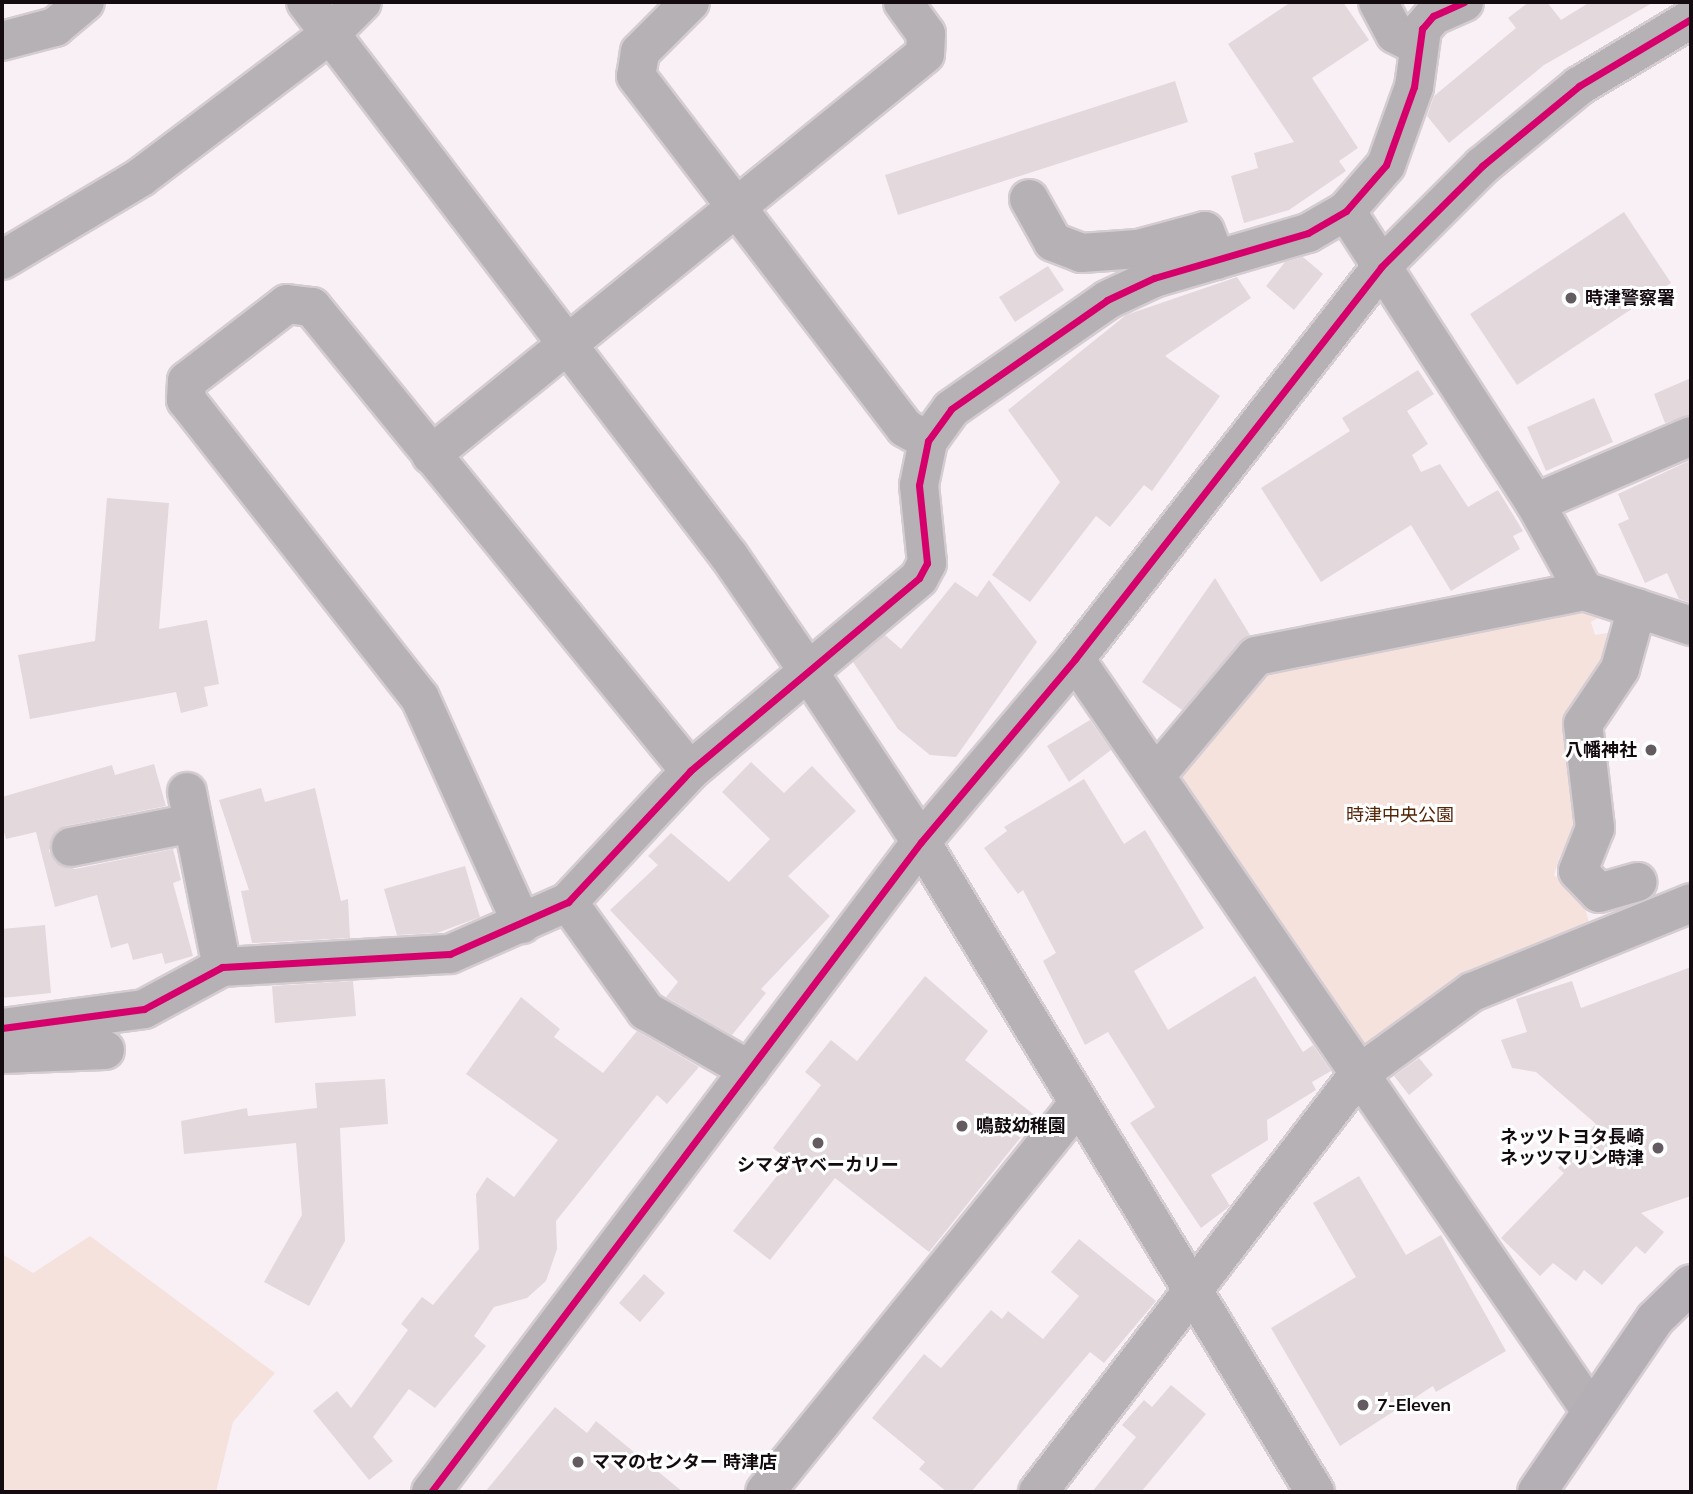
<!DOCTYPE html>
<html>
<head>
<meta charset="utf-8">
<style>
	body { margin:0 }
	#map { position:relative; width:1693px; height:1494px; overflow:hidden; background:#f9f0f6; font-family:Mulish,"Noto Sans JP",sans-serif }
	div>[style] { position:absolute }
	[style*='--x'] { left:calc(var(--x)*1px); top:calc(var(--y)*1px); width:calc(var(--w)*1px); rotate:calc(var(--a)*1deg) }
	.green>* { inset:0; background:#f5e2dc }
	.building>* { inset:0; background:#e3d8db }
	.roads { filter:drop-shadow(2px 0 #d4ccd1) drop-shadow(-2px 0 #d4ccd1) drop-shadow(0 2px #d4ccd1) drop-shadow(0 -2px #d4ccd1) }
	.minor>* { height:38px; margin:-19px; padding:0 19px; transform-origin:19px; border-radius:19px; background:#b5b1b5 }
	.highway>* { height:38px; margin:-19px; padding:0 19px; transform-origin:19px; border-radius:19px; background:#b4afb5 }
	.cycleway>* { height:7px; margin:-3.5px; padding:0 3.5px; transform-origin:3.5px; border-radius:3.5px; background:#d6006c }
	.dots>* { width:19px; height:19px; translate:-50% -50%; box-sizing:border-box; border:4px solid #fff; border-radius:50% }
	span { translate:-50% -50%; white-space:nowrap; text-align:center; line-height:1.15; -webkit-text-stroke:6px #fff; paint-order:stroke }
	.poi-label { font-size:18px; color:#140b11; font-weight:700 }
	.left { translate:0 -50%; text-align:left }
	.right { translate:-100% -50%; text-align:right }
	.park-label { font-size:18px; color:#532507 }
	.frame { position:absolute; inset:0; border:4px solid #140b11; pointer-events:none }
</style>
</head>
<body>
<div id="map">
	<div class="green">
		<i style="clip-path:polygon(1601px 606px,1603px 615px,1591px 622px,1595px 635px,1614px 632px,1585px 816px,1574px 851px,1560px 856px,1554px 875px,1583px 899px,1590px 927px,1464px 978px,1363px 1046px,1181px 786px,1186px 757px,1264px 672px)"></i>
		<i style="clip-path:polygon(90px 1236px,275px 1373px,233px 1422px,216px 1492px,2px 1492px,2px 1254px,33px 1273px)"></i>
	</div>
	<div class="building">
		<i style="clip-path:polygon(1291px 2px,1343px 2px,1369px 40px,1312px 78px,1358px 148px,1339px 161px,1346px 171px,1289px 210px,1244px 223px,1231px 176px,1258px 168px,1254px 153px,1294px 142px,1228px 44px)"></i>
		<i style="clip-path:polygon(1529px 2px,1547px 2px,1561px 20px,1590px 2px,1654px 2px,1544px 65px,1449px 143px,1427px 116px,1434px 96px,1516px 28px,1508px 18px)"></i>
		<i style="clip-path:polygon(1175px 81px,1188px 122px,898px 215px,885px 175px)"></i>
		<i style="clip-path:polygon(1624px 212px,1671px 283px,1517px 385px,1470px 314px)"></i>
		<i style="clip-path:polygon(1303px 257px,1323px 274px,1294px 310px,1266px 286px,1285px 262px)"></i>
		<i style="clip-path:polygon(1048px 266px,1064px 290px,1015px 322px,999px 297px)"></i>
		<i style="clip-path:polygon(1237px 277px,1251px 298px,1165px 356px,1220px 396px,1152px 491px,1144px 485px,1110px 527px,1096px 516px,1030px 602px,992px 575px,1060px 482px,1008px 410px,1126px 315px)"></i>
		<i style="clip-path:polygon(1418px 370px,1434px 394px,1407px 411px,1428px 444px,1412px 455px,1421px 472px,1440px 464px,1468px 507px,1498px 490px,1523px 531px,1513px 536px,1520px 549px,1451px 591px,1411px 525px,1321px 582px,1261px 488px,1350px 431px,1342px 418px)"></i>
		<i style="clip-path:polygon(1691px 378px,1691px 415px,1665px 423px,1654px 394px)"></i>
		<i style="clip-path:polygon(1594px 398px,1613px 442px,1546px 471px,1527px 427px)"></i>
		<i style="clip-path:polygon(1691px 460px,1691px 603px,1679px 599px,1667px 573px,1645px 583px,1618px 524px,1629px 519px,1618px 494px)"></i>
		<i style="clip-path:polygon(107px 498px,169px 503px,159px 629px,207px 620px,219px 684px,204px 687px,208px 706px,181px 713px,176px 692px,30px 719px,18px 655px,95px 641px)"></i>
		<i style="clip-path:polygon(1215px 578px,1250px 635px,1182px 710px,1142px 682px)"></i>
		<i style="clip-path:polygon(989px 580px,1037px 642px,956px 757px,930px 755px,898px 729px,853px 662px,885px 635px,901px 649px,955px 582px,977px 597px)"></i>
		<i style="clip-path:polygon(1090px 720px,1111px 750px,1069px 782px,1047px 746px)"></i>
		<i style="clip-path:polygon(751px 762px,784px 793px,812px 766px,856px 811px,788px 876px,830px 916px,761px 989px,766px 993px,732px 1035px,666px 997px,678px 982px,610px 910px,658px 865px,648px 856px,671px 833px,729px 882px,770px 839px,722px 792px)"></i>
		<i style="clip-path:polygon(154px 764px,166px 806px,66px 826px,56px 831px,49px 851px,55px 862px,75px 869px,173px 849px,181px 880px,173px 883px,193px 956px,165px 964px,162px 953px,133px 960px,128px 943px,111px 948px,97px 895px,55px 907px,36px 832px,6px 839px,2px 824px,2px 797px,112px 765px,115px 775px)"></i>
		<i style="clip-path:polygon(1084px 779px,1124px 844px,1145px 830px,1204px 928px,1134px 971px,1168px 1030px,1255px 976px,1303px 1052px,1313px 1045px,1331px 1071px,1312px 1082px,1316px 1090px,1267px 1120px,1268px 1140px,1211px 1175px,1230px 1206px,1201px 1228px,1130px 1123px,1155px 1107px,1108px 1032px,1085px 1045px,1043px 961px,1056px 953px,1023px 890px,1018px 894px,984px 848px,1007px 831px,1004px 827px)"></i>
		<i style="clip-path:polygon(261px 788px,265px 802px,315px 788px,341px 901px,348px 899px,350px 938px,252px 943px,241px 891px,249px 890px,219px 800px)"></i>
		<i style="clip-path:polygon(465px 866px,480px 917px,437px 933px,397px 935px,384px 889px)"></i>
		<i style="clip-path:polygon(45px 925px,51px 993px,2px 998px,2px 929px)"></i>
		<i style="clip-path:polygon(1691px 967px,1691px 1196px,1641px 1213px,1664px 1232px,1645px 1254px,1636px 1246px,1602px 1285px,1584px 1270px,1576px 1281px,1553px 1263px,1540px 1276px,1501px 1238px,1564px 1173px,1558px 1168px,1596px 1124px,1536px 1072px,1512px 1068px,1501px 1040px,1527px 1032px,1516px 999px,1572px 981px,1581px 1008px)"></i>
		<i style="clip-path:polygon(925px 976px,988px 1031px,965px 1060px,1037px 1117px,929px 1252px,835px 1178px,770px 1260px,733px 1231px,789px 1161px,773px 1148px,821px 1085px,805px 1072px,831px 1040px,857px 1061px)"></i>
		<i style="clip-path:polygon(353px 981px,356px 1016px,275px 1023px,272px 986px)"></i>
		<i style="clip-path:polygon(521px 997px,560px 1029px,554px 1037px,603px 1073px,637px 1031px,699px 1067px,667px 1104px,657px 1095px,556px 1221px,557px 1249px,546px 1281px,527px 1298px,494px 1307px,474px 1336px,486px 1346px,435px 1408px,409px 1389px,373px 1437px,393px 1461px,369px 1480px,313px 1411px,337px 1391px,351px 1408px,408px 1330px,401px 1324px,422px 1297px,433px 1305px,479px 1249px,476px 1194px,487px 1177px,514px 1197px,558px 1140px,466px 1074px)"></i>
		<i style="clip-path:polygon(1419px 1058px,1433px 1075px,1409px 1095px,1394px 1076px)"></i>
		<i style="clip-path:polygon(385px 1079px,388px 1124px,340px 1128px,345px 1241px,309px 1306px,264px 1282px,302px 1215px,296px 1143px,184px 1154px,181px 1121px,247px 1108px,248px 1116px,317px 1108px,315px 1083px)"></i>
		<i style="clip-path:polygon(1359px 1176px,1406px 1255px,1441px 1235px,1506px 1351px,1436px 1392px,1433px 1386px,1340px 1446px,1271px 1328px,1356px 1277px,1313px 1203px)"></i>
		<i style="clip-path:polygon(1079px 1239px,1156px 1301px,1104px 1363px,1090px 1352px,971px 1492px,947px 1492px,919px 1469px,925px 1462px,872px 1418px,924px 1354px,941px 1368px,991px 1310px,1002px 1319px,1008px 1311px,1043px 1339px,1079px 1296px,1051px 1272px)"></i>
		<i style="clip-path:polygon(644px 1274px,665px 1293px,640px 1322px,619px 1303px)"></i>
		<i style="clip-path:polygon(1171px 1385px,1206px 1414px,1141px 1492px,1092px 1492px,1136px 1437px,1122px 1425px,1144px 1400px,1152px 1407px)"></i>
		<i style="clip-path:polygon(555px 1407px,587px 1433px,596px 1421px,683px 1492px,485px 1492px)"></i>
	</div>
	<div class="roads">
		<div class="minor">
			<i style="--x:306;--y:2;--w:697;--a:52.64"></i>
			<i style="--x:729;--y:556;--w:143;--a:55.5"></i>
			<i style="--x:810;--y:674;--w:201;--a:56.5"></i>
			<i style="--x:921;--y:842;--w:760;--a:58.78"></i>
			<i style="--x:690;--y:2;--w:71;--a:135"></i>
			<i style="--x:640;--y:52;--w:24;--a:99"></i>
			<i style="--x:636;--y:76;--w:443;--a:52.6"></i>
			<i style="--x:905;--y:428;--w:26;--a:29"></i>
			<i style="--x:1378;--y:2;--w:36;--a:62"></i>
			<i style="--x:1395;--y:34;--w:25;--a:27"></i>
			<i style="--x:2;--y:41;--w:55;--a:-14.8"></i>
			<i style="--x:55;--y:27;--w:39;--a:-40"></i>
			<i style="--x:1029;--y:199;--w:49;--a:60.8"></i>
			<i style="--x:1053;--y:242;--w:30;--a:21"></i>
			<i style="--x:1081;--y:253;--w:57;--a:-4"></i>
			<i style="--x:1138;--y:249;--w:69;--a:-15"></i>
			<i style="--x:1205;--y:231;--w:31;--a:69"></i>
			<i style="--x:1346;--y:211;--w:348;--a:57.1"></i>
			<i style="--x:1535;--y:503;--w:101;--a:60.9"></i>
			<i style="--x:2;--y:260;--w:162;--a:-30.8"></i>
			<i style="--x:141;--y:177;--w:237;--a:-37.1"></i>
			<i style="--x:330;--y:34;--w:45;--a:-45"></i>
			<i style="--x:431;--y:455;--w:636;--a:-39.07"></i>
			<i style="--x:925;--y:54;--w:20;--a:-87"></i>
			<i style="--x:926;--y:34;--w:39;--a:-126"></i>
			<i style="--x:1535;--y:503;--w:170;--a:-23.2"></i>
			<i style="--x:1637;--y:608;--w:63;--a:105.6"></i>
			<i style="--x:1620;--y:669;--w:66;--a:123.9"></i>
			<i style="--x:1583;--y:724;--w:105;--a:83.4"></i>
			<i style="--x:1595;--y:828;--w:46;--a:111.6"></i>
			<i style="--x:1578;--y:871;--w:30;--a:46"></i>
			<i style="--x:1599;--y:893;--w:40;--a:-16"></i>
			<i style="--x:1075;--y:659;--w:912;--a:55.54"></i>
			<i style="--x:1156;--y:775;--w:155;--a:-50"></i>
			<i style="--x:1256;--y:656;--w:334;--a:-11.2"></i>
			<i style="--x:1584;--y:591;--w:113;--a:18.1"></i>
			<i style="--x:187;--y:792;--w:178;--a:78.7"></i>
			<i style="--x:71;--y:847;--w:124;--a:-11.1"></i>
			<i style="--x:568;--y:902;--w:134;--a:54.4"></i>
			<i style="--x:646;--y:1011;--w:119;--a:29.8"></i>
			<i style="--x:522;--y:924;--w:248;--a:-114.3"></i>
			<i style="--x:420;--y:698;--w:379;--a:-128.1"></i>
			<i style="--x:186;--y:400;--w:19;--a:-87"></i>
			<i style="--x:187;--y:381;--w:126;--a:-37.6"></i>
			<i style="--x:287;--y:304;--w:25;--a:7"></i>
			<i style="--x:312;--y:307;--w:598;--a:50.83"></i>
			<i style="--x:2;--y:1028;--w:143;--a:-7.6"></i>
			<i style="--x:144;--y:1009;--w:89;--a:-28.3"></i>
			<i style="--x:222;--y:967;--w:228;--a:-3.3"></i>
			<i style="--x:450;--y:954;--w:129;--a:-23.8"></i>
			<i style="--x:568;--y:902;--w:179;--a:-47"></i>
			<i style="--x:690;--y:771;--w:299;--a:-40.1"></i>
			<i style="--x:919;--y:578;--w:17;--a:-62"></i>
			<i style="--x:927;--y:563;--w:78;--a:-95.9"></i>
			<i style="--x:919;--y:485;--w:45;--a:-78.4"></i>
			<i style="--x:928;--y:441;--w:39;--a:-54"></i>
			<i style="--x:951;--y:409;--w:190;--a:-34.9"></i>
			<i style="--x:1107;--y:300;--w:52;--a:-25.1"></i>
			<i style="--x:1154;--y:278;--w:160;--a:-16.3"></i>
			<i style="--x:1308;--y:233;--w:44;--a:-30.1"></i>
			<i style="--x:1346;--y:211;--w:61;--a:-49"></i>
			<i style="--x:1386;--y:165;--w:83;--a:-70.3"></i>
			<i style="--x:1414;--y:87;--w:59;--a:-82.1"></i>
			<i style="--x:1422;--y:29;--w:17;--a:-50"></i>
			<i style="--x:1433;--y:16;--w:34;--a:-24"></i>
			<i style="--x:2;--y:1054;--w:103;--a:-2.2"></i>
			<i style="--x:431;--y:1492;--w:814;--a:-52.99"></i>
			<i style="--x:921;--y:842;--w:239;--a:-49.9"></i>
			<i style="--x:1075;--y:659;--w:497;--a:-52"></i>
			<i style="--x:1381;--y:267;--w:143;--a:-45"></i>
			<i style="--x:1482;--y:166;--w:126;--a:-39.5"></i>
			<i style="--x:1579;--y:86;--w:131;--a:-30.9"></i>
			<i style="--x:765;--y:1492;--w:499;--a:-51.1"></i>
			<i style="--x:1038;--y:1492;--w:526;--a:-52.5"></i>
			<i style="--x:1358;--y:1075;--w:141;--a:-36.1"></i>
			<i style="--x:1472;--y:992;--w:236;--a:-22.1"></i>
		</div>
		<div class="highway">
			<i style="--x:1537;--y:1492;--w:209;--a:-55.7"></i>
			<i style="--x:1655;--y:1319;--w:50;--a:-44.2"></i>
		</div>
	</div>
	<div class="cycleway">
		<i style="--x:2;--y:1028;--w:143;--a:-7.6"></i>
		<i style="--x:144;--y:1009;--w:89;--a:-28.3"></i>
		<i style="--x:222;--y:967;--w:228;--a:-3.3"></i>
		<i style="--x:450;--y:954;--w:129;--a:-23.8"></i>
		<i style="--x:568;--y:902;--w:179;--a:-47"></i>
		<i style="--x:690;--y:771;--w:299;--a:-40.1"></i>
		<i style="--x:919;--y:578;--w:17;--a:-62"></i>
		<i style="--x:927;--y:563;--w:78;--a:-95.9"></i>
		<i style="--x:919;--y:485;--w:45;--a:-78.4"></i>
		<i style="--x:928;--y:441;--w:39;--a:-54"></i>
		<i style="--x:951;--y:409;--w:190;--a:-34.9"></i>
		<i style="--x:1107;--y:300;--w:52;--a:-25.1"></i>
		<i style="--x:1154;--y:278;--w:160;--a:-16.3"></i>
		<i style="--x:1308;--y:233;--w:44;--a:-30.1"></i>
		<i style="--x:1346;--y:211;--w:61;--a:-49"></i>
		<i style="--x:1386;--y:165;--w:83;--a:-70.3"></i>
		<i style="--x:1414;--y:87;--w:59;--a:-82.1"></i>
		<i style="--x:1422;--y:29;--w:17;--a:-50"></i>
		<i style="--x:1433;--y:16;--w:34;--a:-24"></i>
		<i style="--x:431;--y:1492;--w:814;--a:-52.99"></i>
		<i style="--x:921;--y:842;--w:239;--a:-49.9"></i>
		<i style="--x:1075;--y:659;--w:497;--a:-52"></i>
		<i style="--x:1381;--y:267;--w:143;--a:-45"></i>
		<i style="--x:1482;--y:166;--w:126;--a:-39.5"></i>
		<i style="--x:1579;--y:86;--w:131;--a:-30.9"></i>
	</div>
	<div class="dots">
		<i style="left:1571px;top:298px;background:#645b61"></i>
		<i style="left:1651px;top:750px;background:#645b61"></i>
		<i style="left:962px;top:1126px;background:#645b61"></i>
		<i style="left:818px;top:1143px;background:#645b61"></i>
		<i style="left:1658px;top:1148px;background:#645b61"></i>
		<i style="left:1363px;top:1405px;background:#645b61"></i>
		<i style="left:578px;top:1462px;background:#645b61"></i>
	</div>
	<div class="poi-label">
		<span class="left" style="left:1585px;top:298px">時津警察署</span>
		<span class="right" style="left:1637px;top:750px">八幡神社</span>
		<span class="left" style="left:976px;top:1126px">鳴鼓幼稚園</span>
		<span class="right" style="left:1644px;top:1148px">ネッツトヨタ長崎<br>ネッツマリン時津</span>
		<span style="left:818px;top:1165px">シマダヤベーカリー</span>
		<span class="left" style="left:1377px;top:1405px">7-Eleven</span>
		<span class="left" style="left:592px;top:1462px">ママのセンター 時津店</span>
	</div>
	<div class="park-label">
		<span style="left:1400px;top:815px">時津中央公園</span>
	</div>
	<div class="frame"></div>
</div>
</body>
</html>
